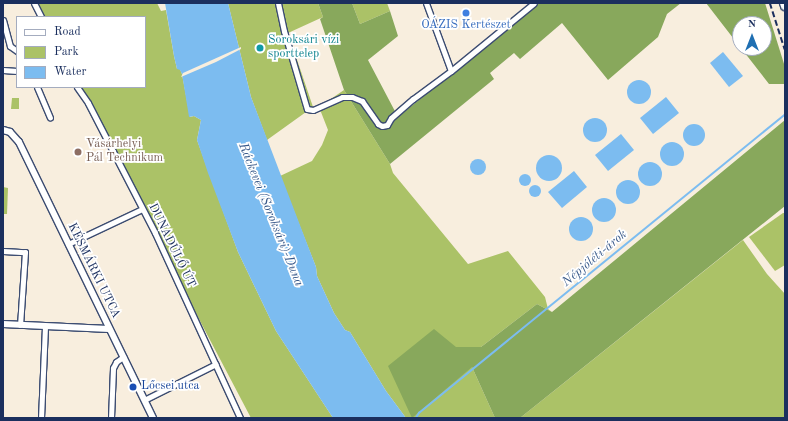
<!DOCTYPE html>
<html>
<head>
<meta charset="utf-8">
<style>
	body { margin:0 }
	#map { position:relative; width:788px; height:421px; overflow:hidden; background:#f8eede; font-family:"Old Standard TT",serif }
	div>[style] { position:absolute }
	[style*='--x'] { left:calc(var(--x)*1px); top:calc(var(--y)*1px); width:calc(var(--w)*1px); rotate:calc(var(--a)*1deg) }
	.green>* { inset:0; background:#abc267 }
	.forest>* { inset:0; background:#88a85c }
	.water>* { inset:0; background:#7cbcf0 }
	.round { border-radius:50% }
	.pier>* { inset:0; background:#f8eede }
	.stream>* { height:1.5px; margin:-0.75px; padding:0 0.75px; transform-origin:0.75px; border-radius:0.75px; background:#7cbcf0 }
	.roads { filter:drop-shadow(1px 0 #3c4c71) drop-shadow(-1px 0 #3c4c71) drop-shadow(0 1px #3c4c71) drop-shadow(0 -1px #3c4c71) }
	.minor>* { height:5px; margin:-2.5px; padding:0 2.5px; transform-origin:2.5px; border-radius:2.5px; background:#fff }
	.tertiary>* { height:6px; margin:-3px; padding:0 3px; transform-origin:3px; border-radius:3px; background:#fff }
	.primary>* { height:8px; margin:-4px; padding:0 4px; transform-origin:4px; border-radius:4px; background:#fff }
	.rail>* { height:1.5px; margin-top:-0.75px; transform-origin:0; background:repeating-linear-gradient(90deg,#1b2f5e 0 6px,transparent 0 9px) }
	.dots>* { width:11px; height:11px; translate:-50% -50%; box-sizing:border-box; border:2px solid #fff; border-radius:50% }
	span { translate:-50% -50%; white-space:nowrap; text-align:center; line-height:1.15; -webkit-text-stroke:3.5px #fff; paint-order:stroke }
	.shop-label { font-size:12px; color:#366cbe }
	.culture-label { font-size:12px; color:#0d838f }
	.left { translate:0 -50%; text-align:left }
	.education-label { font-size:12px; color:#785e54 }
	.street-label { font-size:12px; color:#1b2f5e }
	.transit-label { font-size:12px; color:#164399 }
	.water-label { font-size:13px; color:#38598a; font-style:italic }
	.frame { position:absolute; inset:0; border:4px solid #1b2f5e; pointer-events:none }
	.legend { position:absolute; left:16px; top:16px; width:130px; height:72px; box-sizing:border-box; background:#fff; border:1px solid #a4acbf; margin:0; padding:5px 7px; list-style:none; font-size:12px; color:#1b2f5e }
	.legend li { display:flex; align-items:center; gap:8px; height:20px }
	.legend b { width:20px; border:1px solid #a4acbf }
	.north { position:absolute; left:732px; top:16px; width:40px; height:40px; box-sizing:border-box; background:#fff; border:1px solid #a4acbf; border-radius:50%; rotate:0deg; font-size:11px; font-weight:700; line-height:16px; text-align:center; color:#1b2f5e }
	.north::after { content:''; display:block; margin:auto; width:14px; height:18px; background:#1f6fb2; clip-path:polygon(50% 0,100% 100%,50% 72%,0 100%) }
</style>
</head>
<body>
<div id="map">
	<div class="green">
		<i style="clip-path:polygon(33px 3px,157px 3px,161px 11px,166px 10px,174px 56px,177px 69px,180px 69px,182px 74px,190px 117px,194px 116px,201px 120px,197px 140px,238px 252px,276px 331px,333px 418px,251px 418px,77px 87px,145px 87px,145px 17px,40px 17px)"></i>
		<i style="clip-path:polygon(228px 3px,318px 3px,323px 17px,288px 33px,313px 107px,267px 140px,251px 97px)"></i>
		<i style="clip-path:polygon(352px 3px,387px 3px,390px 11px,360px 24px)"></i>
		<i style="clip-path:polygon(344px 90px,390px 164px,393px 173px,468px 264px,508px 251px,545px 297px,548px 309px,552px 312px,537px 304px,481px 347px,456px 347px,472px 367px,495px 418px,406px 418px,386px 391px,350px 332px,345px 330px,334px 313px,317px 276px,316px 267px,280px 176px,312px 161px,322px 145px,328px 130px,319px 107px)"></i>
		<i style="clip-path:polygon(12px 98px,19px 98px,19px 109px,11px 109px)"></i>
		<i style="clip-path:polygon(3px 187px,8px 188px,7px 214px,3px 214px)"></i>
		<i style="clip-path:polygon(783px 213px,785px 213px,785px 265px,775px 271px,749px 237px)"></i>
		<i style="clip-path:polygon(743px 240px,767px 274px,785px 294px,785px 418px,520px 418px)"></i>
	</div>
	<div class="forest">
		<i style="clip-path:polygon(318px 3px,352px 3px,360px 24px,390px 11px,398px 36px,368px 60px,398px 117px,538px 3px,681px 3px,667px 14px,658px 37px,608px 80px,562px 23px,520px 59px,514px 53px,490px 73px,494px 79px,390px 164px,344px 90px,320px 19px,323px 17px)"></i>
		<i style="clip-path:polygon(706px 3px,765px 3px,785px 67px,785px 85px,784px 84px,769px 84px,741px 48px,764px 48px,764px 24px,740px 24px,740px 47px)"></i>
		<i style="clip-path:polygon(785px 120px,785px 206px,520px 418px,495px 418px,472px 367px,412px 418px,388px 366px,434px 329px,456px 347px,481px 347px,537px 304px,552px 312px)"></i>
	</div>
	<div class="water">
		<i style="clip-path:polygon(165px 3px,228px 3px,251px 97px,316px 267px,317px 276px,334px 313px,345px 330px,350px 332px,386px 391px,406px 418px,333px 418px,276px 331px,238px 252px,208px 173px,197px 140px,201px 120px,194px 116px,189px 117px,182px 74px,180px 70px,177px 69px,174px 56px)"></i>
		<i style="clip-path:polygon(723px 52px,743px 76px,729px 87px,710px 63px)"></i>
		<i class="round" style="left:627px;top:80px;width:24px;height:24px"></i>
		<i style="clip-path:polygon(666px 97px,679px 113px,653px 134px,640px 118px)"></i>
		<i class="round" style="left:583px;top:118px;width:24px;height:24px"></i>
		<i class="round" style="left:683px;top:124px;width:22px;height:22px"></i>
		<i style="clip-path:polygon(621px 134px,634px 150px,608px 171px,595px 155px)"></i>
		<i class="round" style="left:660px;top:142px;width:24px;height:24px"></i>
		<i class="round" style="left:536px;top:155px;width:26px;height:26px"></i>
		<i class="round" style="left:470px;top:159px;width:16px;height:16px"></i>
		<i class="round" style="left:638px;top:162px;width:24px;height:24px"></i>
		<i style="clip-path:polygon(574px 171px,587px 187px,562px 208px,548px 192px)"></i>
		<i class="round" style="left:519px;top:174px;width:12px;height:12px"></i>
		<i class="round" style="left:616px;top:180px;width:24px;height:24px"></i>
		<i class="round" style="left:529px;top:185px;width:12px;height:12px"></i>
		<i class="round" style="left:592px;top:198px;width:24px;height:24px"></i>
		<i class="round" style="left:569px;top:217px;width:24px;height:24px"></i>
	</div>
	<div class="pier">
		<i style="clip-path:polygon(241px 47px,241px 49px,216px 62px,181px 77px,183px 73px)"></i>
	</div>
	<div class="stream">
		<i style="--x:416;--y:418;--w:6;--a:-59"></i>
		<i style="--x:419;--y:413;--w:473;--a:-39.2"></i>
	</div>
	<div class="roads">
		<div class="minor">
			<i style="--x:34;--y:3;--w:16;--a:63"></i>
			<i style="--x:278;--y:3;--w:29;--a:78"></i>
			<i style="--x:284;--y:31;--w:81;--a:73.6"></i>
			<i style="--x:307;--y:109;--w:6;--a:9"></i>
			<i style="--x:313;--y:110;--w:32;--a:-24"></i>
			<i style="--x:342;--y:97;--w:10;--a:0"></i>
			<i style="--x:352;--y:97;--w:11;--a:22"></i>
			<i style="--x:362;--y:101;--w:28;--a:55"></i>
			<i style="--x:378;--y:124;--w:4;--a:27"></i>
			<i style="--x:382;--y:126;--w:5;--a:-11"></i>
			<i style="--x:387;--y:125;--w:8;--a:-60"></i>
			<i style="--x:391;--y:118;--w:29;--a:-41"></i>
			<i style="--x:413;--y:99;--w:47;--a:-36.4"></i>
			<i style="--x:451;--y:71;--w:107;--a:-39.3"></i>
			<i style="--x:426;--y:3;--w:72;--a:69.8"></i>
			<i style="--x:3;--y:20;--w:27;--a:75"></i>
			<i style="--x:10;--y:46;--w:9;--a:36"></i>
			<i style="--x:3;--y:70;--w:14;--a:4"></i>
			<i style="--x:37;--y:87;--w:33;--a:67"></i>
			<i style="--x:77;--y:87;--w:19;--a:55"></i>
			<i style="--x:88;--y:103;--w:146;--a:62.7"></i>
			<i style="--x:155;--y:233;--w:204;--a:65.3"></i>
			<i style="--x:68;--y:244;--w:82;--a:-25.3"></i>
			<i style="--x:3;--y:251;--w:22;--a:3"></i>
			<i style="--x:25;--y:252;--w:73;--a:93.9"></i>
			<i style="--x:144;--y:400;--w:80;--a:-26.6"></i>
			<i style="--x:41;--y:418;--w:92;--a:-87.5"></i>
			<i style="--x:111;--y:418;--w:50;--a:-87.7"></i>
			<i style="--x:113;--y:368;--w:7;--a:-63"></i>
			<i style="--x:116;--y:362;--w:9;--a:-36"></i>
		</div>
		<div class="tertiary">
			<i style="--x:3;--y:130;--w:7;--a:16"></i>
			<i style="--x:10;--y:132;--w:13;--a:48"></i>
			<i style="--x:19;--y:142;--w:307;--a:64.1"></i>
			<i style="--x:3;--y:324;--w:106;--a:2.7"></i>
		</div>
		<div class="primary">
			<i style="--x:784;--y:3;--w:3;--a:72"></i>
		</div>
	</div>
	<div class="rail">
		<i style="--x:770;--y:3;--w:49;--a:72.3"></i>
	</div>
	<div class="dots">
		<i style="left:466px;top:13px;background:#3f7fe0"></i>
		<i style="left:260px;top:48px;background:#0f9aa8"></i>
		<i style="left:78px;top:152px;background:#8d6e63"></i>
		<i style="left:133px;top:387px;background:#1a4fb4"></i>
	</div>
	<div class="shop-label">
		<span style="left:466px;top:26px">OÁZIS Kertészet</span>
	</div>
	<div class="culture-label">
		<span class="left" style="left:268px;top:48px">Soroksári vízi<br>sporttelep</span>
	</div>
	<div class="education-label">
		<span class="left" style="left:86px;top:152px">Vásárhelyi<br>Pál Technikum</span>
	</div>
	<div class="street-label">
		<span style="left:171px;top:246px;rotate:64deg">DUNADŰLŐ ÚT</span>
		<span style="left:93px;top:271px;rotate:64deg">KÉSMÁRKI UTCA</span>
	</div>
	<div class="transit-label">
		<span class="left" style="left:141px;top:387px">Lőcsei utca</span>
	</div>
	<div class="water-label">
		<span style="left:270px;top:215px;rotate:68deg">Ráckevei (Soroksári)-Duna</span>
		<span style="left:595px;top:259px;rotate:-40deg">Népjóléti-árok</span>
	</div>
	<div class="frame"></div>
	<ul class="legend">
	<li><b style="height:5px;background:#fff"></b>Road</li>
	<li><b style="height:11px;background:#abc267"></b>Park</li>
	<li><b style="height:11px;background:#7cbcf0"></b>Water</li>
	</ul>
	<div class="north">N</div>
</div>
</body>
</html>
